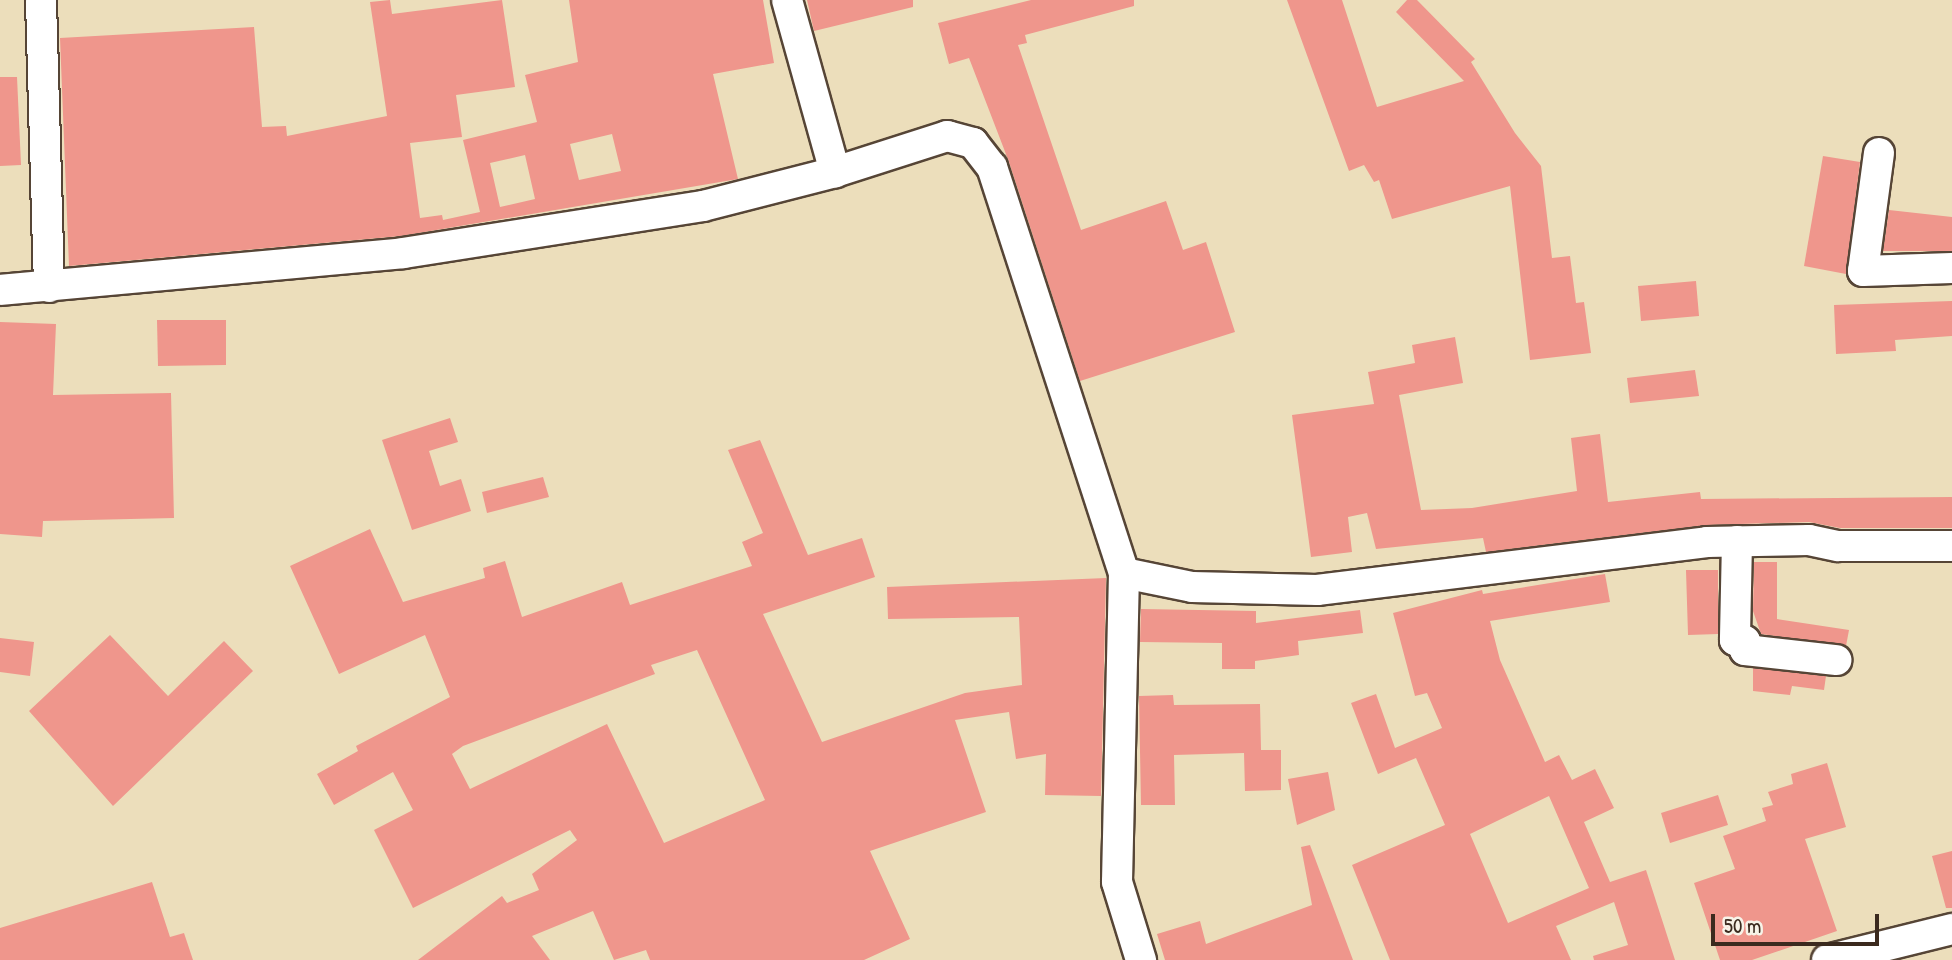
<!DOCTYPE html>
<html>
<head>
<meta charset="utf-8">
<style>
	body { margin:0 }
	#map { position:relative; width:1952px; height:960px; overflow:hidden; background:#ecdebb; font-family:"Patrick Hand",sans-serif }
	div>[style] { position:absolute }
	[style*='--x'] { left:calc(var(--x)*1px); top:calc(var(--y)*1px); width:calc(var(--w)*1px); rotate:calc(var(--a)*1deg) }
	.building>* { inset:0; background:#ef968c }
	.roads { filter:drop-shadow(2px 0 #564536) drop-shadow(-2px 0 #564536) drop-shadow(0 2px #564536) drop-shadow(0 -2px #564536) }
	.minor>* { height:30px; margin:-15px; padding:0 15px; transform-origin:15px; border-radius:15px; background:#fff }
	span { translate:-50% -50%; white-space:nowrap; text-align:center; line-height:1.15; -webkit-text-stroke:5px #f7f3e8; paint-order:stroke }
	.scale { position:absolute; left:1711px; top:914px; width:168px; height:32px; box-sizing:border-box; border:4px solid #3b2a1e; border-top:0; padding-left:9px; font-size:21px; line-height:24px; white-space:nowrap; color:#3b2a1e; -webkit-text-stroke:5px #f7f3e8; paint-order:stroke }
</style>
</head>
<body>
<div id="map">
	<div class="building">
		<i style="clip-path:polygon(evenodd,390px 0,392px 14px,502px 0,515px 87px,456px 95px,462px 137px,410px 143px,420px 218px,442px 215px,443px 220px,480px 212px,463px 140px,537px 122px,525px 75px,578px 62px,569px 0,763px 0,774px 63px,713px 74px,738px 179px,401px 236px,69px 266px,60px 38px,254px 27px,262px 127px,286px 126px,287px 136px,387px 116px,370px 2px,390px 0,612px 134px,621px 171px,579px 180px,570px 144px,612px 134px,390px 0,525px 155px,535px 199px,500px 207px,490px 163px,525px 155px)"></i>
		<i style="clip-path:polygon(807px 0,913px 0,913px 7px,814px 31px)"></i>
		<i style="clip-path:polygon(1031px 0,1134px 0,1134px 6px,1025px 35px,1027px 43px,1018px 45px,1081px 230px,1166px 201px,1183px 250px,1206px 242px,1235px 332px,1080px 381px,1009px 162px,969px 58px,949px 64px,938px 23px)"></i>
		<i style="clip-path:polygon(1287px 0,1342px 0,1377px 107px,1464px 81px,1396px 12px,1407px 0,1417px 0,1475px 59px,1471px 62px,1515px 133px,1541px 166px,1552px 258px,1570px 256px,1576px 303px,1584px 302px,1591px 353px,1530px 360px,1510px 186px,1392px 219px,1379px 180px,1374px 182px,1364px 165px,1349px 171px)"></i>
		<i style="clip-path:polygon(0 77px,17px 77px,21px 165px,0 166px)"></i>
		<i style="clip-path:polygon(1823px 156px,1860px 162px,1846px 274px,1804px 266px)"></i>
		<i style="clip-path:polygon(1889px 210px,1952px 217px,1952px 251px,1883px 251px)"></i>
		<i style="clip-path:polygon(1696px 281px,1699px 316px,1641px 321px,1638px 286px)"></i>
		<i style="clip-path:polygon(1952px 301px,1952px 336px,1895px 340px,1896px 351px,1836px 354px,1834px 305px)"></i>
		<i style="clip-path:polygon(157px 320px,226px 320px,226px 365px,158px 366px)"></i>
		<i style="clip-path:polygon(0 322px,56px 324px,53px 395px,171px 393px,174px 518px,43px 521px,42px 537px,0 534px)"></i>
		<i style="clip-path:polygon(1455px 337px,1463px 383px,1399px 395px,1421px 510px,1472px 508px,1577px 491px,1571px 438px,1600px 434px,1608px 502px,1700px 492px,1701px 499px,1952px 497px,1952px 528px,1840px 528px,1809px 522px,1707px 525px,1486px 552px,1483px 538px,1376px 549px,1367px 513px,1348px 517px,1352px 552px,1311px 557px,1292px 415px,1374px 404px,1368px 372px,1415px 363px,1412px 345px)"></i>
		<i style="clip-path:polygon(1695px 370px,1699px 396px,1630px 403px,1627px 378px)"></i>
		<i style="clip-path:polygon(450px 418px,458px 442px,429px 451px,440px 486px,461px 479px,471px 511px,412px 530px,382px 440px)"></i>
		<i style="clip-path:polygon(evenodd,760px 440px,808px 555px,862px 538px,875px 577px,763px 614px,822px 742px,965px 693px,1022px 685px,1019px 617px,888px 619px,887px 587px,1106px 578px,1101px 796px,1045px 795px,1046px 754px,1016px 759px,1009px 712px,955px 720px,986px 812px,870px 851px,910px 939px,864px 960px,650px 960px,646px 950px,614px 960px,593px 911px,532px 936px,550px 960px,418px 960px,502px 896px,507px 903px,539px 890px,532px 874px,577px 840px,570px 830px,413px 908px,374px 830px,413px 810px,393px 772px,334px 805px,317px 774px,358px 751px,356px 746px,450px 697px,425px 635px,339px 674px,290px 566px,370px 529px,403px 602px,485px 578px,483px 568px,505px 561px,522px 617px,622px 582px,630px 605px,752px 566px,742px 542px,763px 533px,728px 450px,760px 440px,697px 650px,765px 800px,664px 843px,607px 724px,470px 789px,452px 754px,463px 746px,655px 674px,651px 665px,697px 650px)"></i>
		<i style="clip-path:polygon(543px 477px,549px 497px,487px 513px,482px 492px)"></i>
		<i style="clip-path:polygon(1754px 562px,1777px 562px,1777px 619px,1849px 630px,1846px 646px,1761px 634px,1753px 611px)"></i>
		<i style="clip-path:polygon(1686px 570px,1718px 570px,1718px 634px,1688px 635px)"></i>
		<i style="clip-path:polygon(evenodd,1605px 574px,1610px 602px,1490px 621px,1500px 660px,1545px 762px,1559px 755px,1572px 780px,1595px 769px,1614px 808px,1584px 822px,1610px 882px,1646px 870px,1675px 960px,1594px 960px,1593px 956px,1628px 945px,1614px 902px,1556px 926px,1571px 960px,1390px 960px,1352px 865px,1445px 825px,1416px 758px,1378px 774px,1351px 703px,1376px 694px,1395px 748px,1442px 728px,1427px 693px,1415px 696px,1393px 613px,1482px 590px,1483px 594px,1605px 574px,1549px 796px,1589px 888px,1508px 923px,1470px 834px,1549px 796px)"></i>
		<i style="clip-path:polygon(1141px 609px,1256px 611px,1256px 623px,1360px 610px,1363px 633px,1298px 641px,1299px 655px,1255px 661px,1255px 669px,1222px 669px,1222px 643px,1140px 642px)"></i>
		<i style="clip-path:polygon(110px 635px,168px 696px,224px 641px,253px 671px,113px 806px,29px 711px)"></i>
		<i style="clip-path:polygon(0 638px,34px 642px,30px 676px,0 672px)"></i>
		<i style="clip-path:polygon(1753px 668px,1826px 676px,1824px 690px,1792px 686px,1790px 695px,1753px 691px)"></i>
		<i style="clip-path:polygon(1173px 695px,1174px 705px,1260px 704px,1261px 750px,1281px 750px,1281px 790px,1245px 791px,1244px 753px,1174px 755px,1175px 805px,1141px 805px,1139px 696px)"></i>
		<i style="clip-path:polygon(1827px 763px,1846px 827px,1805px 839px,1837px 931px,1752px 960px,1720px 960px,1694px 883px,1735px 869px,1723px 836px,1766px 821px,1762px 808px,1773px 805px,1768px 792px,1793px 784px,1791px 774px)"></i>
		<i style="clip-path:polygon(1328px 772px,1335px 810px,1297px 825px,1288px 779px)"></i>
		<i style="clip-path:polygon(1718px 795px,1728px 825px,1670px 843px,1661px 813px)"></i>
		<i style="clip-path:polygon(1310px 845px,1353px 960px,1165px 960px,1157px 934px,1200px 921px,1206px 944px,1312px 905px,1301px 847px)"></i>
		<i style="clip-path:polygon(1952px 851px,1952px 908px,1946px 908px,1932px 856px)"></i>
		<i style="clip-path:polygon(152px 882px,170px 937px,184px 933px,193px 960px,0 960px,0 928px)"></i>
	</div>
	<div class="roads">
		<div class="minor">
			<i style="--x:41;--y:0;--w:287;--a:88.4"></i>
			<i style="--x:787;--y:0;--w:179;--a:74.4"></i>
			<i style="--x:1879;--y:153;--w:119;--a:97.7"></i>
			<i style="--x:1863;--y:271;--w:89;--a:-1.9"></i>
			<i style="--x:0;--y:290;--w:405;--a:-5.2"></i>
			<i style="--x:403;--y:253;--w:304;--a:-8.9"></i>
			<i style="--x:703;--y:206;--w:136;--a:-14.4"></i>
			<i style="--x:835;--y:172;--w:118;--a:-17.8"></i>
			<i style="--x:947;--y:136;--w:27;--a:15"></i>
			<i style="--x:973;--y:143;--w:31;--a:52"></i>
			<i style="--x:992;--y:167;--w:427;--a:72"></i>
			<i style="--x:1124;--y:573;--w:309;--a:91.3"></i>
			<i style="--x:1117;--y:882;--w:82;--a:72.9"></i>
			<i style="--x:1737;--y:541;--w:99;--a:91.2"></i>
			<i style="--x:1735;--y:640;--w:10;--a:6"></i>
			<i style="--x:1745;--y:641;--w:9;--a:90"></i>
			<i style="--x:1745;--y:650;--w:92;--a:6.3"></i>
			<i style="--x:1124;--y:573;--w:69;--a:11.6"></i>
			<i style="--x:1192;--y:587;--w:125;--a:1.4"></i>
			<i style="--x:1317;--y:590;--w:393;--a:-7"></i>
			<i style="--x:1707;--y:542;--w:102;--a:-1.1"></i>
			<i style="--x:1809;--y:540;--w:30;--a:12"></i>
			<i style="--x:1838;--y:546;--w:114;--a:0"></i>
			<i style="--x:1827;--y:960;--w:129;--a:-13.9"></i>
		</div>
	</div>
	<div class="scale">50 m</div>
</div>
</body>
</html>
